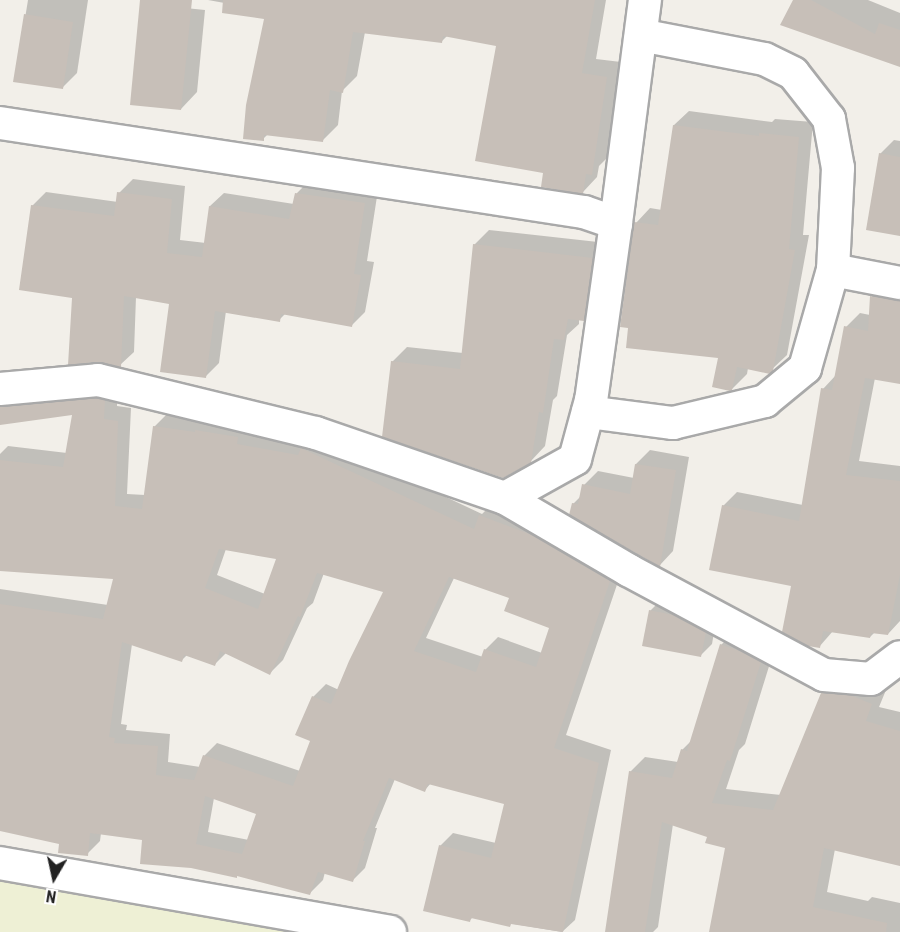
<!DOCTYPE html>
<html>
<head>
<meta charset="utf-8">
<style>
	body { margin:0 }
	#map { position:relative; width:900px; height:932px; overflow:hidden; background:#f2efe9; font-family:"Roboto Condensed",sans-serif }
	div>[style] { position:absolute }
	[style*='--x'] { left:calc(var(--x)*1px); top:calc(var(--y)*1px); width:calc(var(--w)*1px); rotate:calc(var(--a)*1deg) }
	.farmland>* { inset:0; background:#eef0d5 }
	.shadow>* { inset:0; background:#0003 }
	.building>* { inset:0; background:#c7bfb8 }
	.roads { filter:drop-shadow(2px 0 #a9a9a9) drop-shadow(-2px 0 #a9a9a9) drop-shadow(0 2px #a9a9a9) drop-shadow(0 -2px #a9a9a9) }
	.minor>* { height:32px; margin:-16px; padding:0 16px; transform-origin:16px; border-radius:16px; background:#fff }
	span { translate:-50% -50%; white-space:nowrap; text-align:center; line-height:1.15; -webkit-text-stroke:6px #fff; paint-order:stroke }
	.north { position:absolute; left:24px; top:848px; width:60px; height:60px; -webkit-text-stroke:4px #fff; paint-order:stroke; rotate:189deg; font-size:16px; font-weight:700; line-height:24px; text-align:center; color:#222 }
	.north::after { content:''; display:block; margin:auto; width:21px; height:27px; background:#222; clip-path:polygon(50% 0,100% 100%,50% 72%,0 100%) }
</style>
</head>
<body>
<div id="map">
	<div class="farmland">
		<i style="clip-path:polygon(0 868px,317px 932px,0 932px)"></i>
	</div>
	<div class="shadow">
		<i style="clip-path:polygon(28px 0,88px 0,77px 73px,62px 88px,15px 80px)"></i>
		<i style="clip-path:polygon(208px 0,606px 0,596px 59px,621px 62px,607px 158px,599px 166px,597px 177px,583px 192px,544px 172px,498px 45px,448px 35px,442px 41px,365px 32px,357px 76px,342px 91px,338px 125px,323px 140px,268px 134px,263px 139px,266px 18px,258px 9px)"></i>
		<i style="clip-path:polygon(794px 0,868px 0,900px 13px,900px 66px)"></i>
		<i style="clip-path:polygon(156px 5px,205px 10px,197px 92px,181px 109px)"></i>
		<i style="clip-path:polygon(689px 111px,772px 122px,775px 119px,813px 122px,803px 235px,809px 235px,787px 355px,769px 372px,748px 368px,747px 374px,732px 389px,719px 357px,636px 223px,650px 208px,662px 210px,674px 125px)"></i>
		<i style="clip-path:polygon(894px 140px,900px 141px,900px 234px,880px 154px)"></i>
		<i style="clip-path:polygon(133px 179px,185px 186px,180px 240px,206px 243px,210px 206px,224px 193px,294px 204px,297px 193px,310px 180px,378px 190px,367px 261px,374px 262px,365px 312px,351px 326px,285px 314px,279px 320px,226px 311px,219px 363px,205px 377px,171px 303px,136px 297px,134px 352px,120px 365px,74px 296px,32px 206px,46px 192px,118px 202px,119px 193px)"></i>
		<i style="clip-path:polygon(489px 230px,607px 243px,598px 305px,583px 320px,579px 319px,579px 324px,567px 335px,557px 396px,553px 400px,545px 446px,530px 462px,392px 362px,407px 347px,463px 353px,474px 245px)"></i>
		<i style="clip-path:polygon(886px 282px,900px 285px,900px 383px,875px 378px,859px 461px,900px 466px,900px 621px,888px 634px,875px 632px,870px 637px,833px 631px,819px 647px,793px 585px,723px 506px,737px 492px,803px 505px,823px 389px,836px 375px,846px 327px,860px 313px,870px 315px,872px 296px)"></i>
		<i style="clip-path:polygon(evenodd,117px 387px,117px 406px,131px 408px,127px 494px,145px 495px,154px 427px,167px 414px,250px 425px,314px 435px,482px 514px,493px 503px,623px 567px,566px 735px,611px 750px,575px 920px,562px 932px,473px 917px,470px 920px,440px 846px,453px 833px,496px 843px,506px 803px,431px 783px,425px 790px,395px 779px,375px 828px,377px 828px,365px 868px,352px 881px,325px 872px,323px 880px,310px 893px,239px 874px,236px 877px,143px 839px,101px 833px,100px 841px,87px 854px,61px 843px,0 829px,0 589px,108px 605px,115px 577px,0 569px,0 454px,8px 446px,67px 453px,74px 413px,0 423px,0 395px,117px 387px,226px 549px,278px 558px,265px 594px,217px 575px,226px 549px,117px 387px,324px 573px,385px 591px,339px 690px,326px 684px,313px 697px,312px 741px,300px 771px,217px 743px,204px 756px,200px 767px,168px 762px,170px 734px,126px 730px,127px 725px,121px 724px,132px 644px,182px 660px,187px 655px,214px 665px,226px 653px,270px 673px,283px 660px,307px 608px,313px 603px,324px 573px,117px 387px,454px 578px,511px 597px,551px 627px,542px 653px,498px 637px,485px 650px,483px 657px,426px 638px,454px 578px,117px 387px,214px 798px,258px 813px,249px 840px,208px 832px,214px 798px)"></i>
		<i style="clip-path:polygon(650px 450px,689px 457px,673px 551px,660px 565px,573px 504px,582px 495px,584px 485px,598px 471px,634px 478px,636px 464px)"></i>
		<i style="clip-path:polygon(661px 600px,716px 621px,712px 644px,701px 655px,650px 611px)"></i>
		<i style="clip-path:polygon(736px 630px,775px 647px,745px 744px,739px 750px,726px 789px,781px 795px,822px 693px,837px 678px,865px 681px,886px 690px,879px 707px,900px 712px,900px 865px,835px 849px,827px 892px,868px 901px,872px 897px,900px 903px,900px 932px,710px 932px,726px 847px,709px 836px,673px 824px,658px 927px,653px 932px,606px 932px,630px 772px,645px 757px,678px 762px,682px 750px,691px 741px,721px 645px)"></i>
	</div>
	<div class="building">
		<i style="clip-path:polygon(140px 0,192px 0,181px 110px,130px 105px)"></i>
		<i style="clip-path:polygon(223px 0,595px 0,582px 73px,607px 77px,592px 175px,586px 174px,583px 194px,541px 187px,543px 173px,475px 161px,496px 46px,443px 36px,442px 43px,353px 32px,343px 93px,330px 90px,323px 142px,264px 135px,264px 141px,243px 139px,246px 105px,264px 19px,222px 13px)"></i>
		<i style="clip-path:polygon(793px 0,811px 0,875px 34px,879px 23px,900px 30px,900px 67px,780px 25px)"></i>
		<i style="clip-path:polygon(24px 14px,73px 22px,63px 89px,13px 82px)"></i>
		<i style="clip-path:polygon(673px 125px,759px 136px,759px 133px,799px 137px,789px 249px,795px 250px,773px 371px,770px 374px,737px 367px,732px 390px,730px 391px,712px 387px,718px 358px,626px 348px,628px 328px,620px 327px,634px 222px,658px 225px)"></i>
		<i style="clip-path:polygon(879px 153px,900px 157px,900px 236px,866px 230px)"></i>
		<i style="clip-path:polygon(117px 192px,172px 199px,167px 253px,202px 257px,209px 206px,289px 219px,295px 193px,365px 203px,354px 274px,361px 275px,352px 327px,281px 314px,280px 322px,215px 311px,206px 378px,160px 372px,169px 304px,124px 296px,121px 367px,97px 362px,68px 365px,72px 298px,19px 290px,31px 205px,114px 216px)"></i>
		<i style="clip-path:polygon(473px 244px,593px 258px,584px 321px,568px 319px,564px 340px,554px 339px,543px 413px,539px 412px,531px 463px,503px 478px,382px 437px,391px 361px,460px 369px)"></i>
		<i style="clip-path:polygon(870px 296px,900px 301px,900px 384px,865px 378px,846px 475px,900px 481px,900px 575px,888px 635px,871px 633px,870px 638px,823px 631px,820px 648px,808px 646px,782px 632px,791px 586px,709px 570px,722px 505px,799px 521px,821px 388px,832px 390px,844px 326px,868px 331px)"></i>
		<i style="clip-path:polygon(evenodd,97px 398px,105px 400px,104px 419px,118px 421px,115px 506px,142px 509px,153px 426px,195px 432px,195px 430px,238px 437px,237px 444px,298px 455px,301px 448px,474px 529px,479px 515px,535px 536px,610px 581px,554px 748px,599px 763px,563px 932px,511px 924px,510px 927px,471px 918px,470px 922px,423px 911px,439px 845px,491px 858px,504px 804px,428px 784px,425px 792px,389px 778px,363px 841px,365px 841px,353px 882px,318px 872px,310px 895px,237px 876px,237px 878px,191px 868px,140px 864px,142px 840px,90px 833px,88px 856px,58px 853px,59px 844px,0 831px,0 604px,103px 619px,113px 579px,0 571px,0 460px,63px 467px,72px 415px,0 425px,0 407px,97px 398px,219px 549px,276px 559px,258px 609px,205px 588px,219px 549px,97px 398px,317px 573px,383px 592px,349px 661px,331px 704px,312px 696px,295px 735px,310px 741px,293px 786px,203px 755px,194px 780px,156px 775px,158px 746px,114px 743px,115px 738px,109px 737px,122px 642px,182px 662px,184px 655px,215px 666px,220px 651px,270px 675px,298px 616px,300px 617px,317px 573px,97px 398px,449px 577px,509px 598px,504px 611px,549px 628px,536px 667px,484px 649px,476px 672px,414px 651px,449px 577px,97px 398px,205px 796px,256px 814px,242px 854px,196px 844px,205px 796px)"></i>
		<i style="clip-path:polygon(635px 464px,676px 470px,660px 567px,569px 515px,572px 503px,578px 504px,582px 484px,630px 494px)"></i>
		<i style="clip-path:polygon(649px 610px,673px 615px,706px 632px,701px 657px,642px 646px)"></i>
		<i style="clip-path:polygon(720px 644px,740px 651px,761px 662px,730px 761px,727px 760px,712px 803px,773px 810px,821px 693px,850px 695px,872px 704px,866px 721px,900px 731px,900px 866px,824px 848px,813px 907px,887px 923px,886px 932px,709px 932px,725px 848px,705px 843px,707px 837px,662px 822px,645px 932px,605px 932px,629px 771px,672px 778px,681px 749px,687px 751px)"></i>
	</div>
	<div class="roads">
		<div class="minor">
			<i style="--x:0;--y:123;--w:591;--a:8.67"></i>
			<i style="--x:584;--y:212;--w:34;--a:19"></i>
			<i style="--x:616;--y:223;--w:179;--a:98"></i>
			<i style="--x:591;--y:400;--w:61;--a:105.2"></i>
			<i style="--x:575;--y:459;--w:80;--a:150.9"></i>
			<i style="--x:616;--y:223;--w:225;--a:-82.6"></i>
			<i style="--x:833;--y:270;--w:68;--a:11"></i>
			<i style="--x:0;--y:389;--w:98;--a:-5.2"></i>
			<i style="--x:98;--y:380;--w:224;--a:13.7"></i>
			<i style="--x:316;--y:433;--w:200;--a:19"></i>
			<i style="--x:505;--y:498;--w:143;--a:30.3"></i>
			<i style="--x:628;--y:570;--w:222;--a:28.2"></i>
			<i style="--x:824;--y:675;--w:47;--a:4.9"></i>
			<i style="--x:871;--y:679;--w:36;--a:-37"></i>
			<i style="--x:588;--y:412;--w:86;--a:7.4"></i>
			<i style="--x:673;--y:423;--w:95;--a:-13.4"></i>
			<i style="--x:765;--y:401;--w:52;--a:-39.5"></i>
			<i style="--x:805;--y:368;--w:102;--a:-74.1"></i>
			<i style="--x:833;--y:270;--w:102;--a:-87.2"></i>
			<i style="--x:838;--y:168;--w:50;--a:-100.4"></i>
			<i style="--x:829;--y:119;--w:58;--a:-128"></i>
			<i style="--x:793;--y:73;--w:32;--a:-154"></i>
			<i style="--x:764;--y:59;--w:125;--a:-169"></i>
			<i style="--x:0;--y:863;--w:396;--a:10"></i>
		</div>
	</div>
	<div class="north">N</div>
</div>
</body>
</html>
